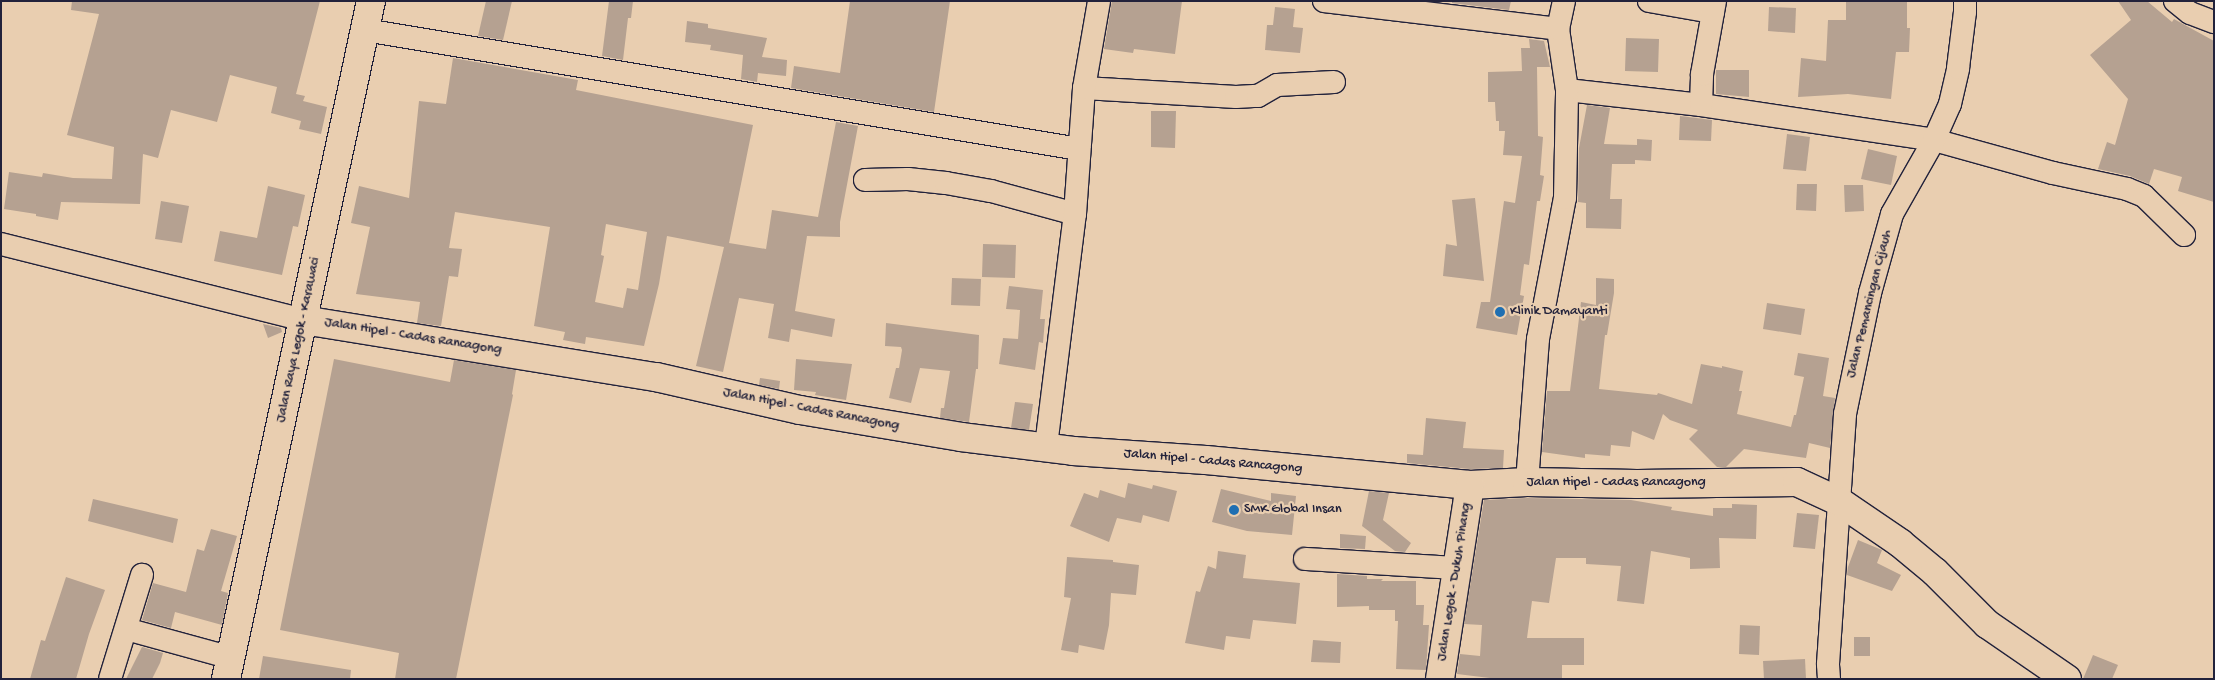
<!DOCTYPE html>
<html>
<head>
<meta charset="utf-8">
<style>
	body { margin:0 }
	#map { position:relative; width:2215px; height:680px; overflow:hidden; background:#e9ceb0; font-family:"Gochi Hand",sans-serif }
	div>[style] { position:absolute }
	[style*='--x'] { left:calc(var(--x)*1px); top:calc(var(--y)*1px); width:calc(var(--w)*1px); rotate:calc(var(--a)*1deg) }
	.building>* { inset:0; background:#b5a191 }
	.roads { filter:drop-shadow(1px 0 #22223b) drop-shadow(-1px 0 #22223b) drop-shadow(0 1px #22223b) drop-shadow(0 -1px #22223b) }
	.street>* { height:22px; margin:-11px; padding:0 11px; transform-origin:11px; border-radius:11px; background:#e9ceb0 }
	.secondary>* { height:28px; margin:-14px; padding:0 14px; transform-origin:14px; border-radius:14px; background:#e9ceb0 }
	.primary>* { height:28px; margin:-14px; padding:0 14px; transform-origin:14px; border-radius:14px; background:#e9ceb0 }
	.dots>* { width:14px; height:14px; translate:-50% -50%; box-sizing:border-box; border:2px solid #e9ceb0; border-radius:50% }
	span { translate:-50% -50%; white-space:nowrap; text-align:center; line-height:1.15; -webkit-text-stroke:4.5px #e9ceb0; paint-order:stroke }
	.street-label { font-size:14px; color:#22223b }
	.poi-label { font-size:14px; color:#22223b }
	.left { translate:0 -50%; text-align:left }
	.frame { position:absolute; inset:0; border:2px solid #22223b; pointer-events:none }
</style>
</head>
<body>
<div id="map">
	<div class="building">
		<i style="clip-path:polygon(72px 1px,320px 1px,296px 94px,305px 96px,303px 101px,327px 107px,321px 134px,299px 129px,301px 121px,271px 113px,277px 87px,230px 75px,217px 122px,171px 110px,158px 158px,143px 154px,140px 204px,61px 202px,58px 220px,36px 216px,36px 214px,4px 209px,9px 172px,42px 177px,43px 173px,73px 178px,112px 179px,114px 147px,67px 135px,99px 14px,71px 10px)"></i>
		<i style="clip-path:polygon(486px 1px,512px 1px,503px 40px,478px 36px)"></i>
		<i style="clip-path:polygon(609px 1px,633px 1px,631px 18px,628px 18px,623px 60px,602px 56px)"></i>
		<i style="clip-path:polygon(850px 1px,950px 1px,934px 112px,791px 88px,794px 66px,840px 73px)"></i>
		<i style="clip-path:polygon(1112px 1px,1182px 1px,1175px 54px,1134px 49px,1133px 53px,1104px 49px)"></i>
		<i style="clip-path:polygon(1452px 1px,1511px 1px,1509px 10px,1452px 3px)"></i>
		<i style="clip-path:polygon(1846px 1px,1907px 1px,1907px 28px,1910px 28px,1909px 52px,1896px 52px,1891px 99px,1848px 94px,1798px 97px,1801px 58px,1826px 61px,1828px 20px,1846px 20px)"></i>
		<i style="clip-path:polygon(2118px 1px,2147px 1px,2172px 22px,2174px 19px,2214px 41px,2214px 202px,2178px 191px,2182px 177px,2154px 169px,2149px 184px,2130px 176px,2098px 169px,2107px 142px,2115px 145px,2128px 99px,2090px 55px,2131px 20px)"></i>
		<i style="clip-path:polygon(1275px 7px,1295px 9px,1293px 27px,1303px 28px,1300px 53px,1265px 50px,1267px 25px,1273px 25px)"></i>
		<i style="clip-path:polygon(1769px 7px,1796px 8px,1795px 33px,1768px 31px)"></i>
		<i style="clip-path:polygon(687px 21px,708px 24px,708px 28px,767px 38px,762px 57px,787px 60px,786px 76px,758px 73px,757px 82px,741px 79px,743px 55px,710px 50px,711px 45px,685px 42px)"></i>
		<i style="clip-path:polygon(1626px 38px,1659px 39px,1658px 72px,1625px 71px)"></i>
		<i style="clip-path:polygon(1529px 39px,1544px 41px,1550px 67px,1537px 67px,1538px 136px,1543px 137px,1540px 175px,1544px 176px,1540px 201px,1537px 201px,1529px 265px,1524px 264px,1520px 295px,1524px 296px,1517px 335px,1476px 328px,1481px 302px,1490px 302px,1504px 201px,1515px 203px,1522px 156px,1503px 155px,1505px 131px,1499px 131px,1499px 121px,1496px 121px,1495px 102px,1488px 102px,1488px 72px,1522px 71px,1521px 48px,1530px 48px)"></i>
		<i style="clip-path:polygon(evenodd,453px 58px,578px 80px,576px 90px,753px 125px,729px 243px,766px 249px,772px 210px,818px 217px,836px 122px,858px 126px,840px 222px,840px 237px,807px 236px,795px 311px,835px 319px,832px 337px,791px 329px,789px 342px,768px 338px,774px 304px,739px 298px,723px 372px,696px 366px,724px 247px,667px 236px,659px 284px,644px 346px,586px 337px,585px 344px,563px 340px,565px 332px,534px 326px,550px 227px,455px 212px,449px 248px,462px 249px,458px 277px,449px 276px,441px 326px,417px 323px,420px 302px,356px 294px,370px 227px,351px 223px,359px 186px,409px 198px,419px 101px,446px 104px,453px 58px,606px 224px,647px 232px,638px 290px,627px 288px,623px 308px,595px 302px,604px 256px,601px 255px,606px 224px)"></i>
		<i style="clip-path:polygon(1716px 70px,1749px 70px,1749px 97px,1716px 94px)"></i>
		<i style="clip-path:polygon(1587px 105px,1610px 108px,1604px 144px,1637px 145px,1637px 139px,1652px 140px,1651px 161px,1635px 160px,1635px 164px,1612px 164px,1610px 199px,1622px 199px,1621px 229px,1586px 228px,1586px 203px,1578px 202px,1579px 148px)"></i>
		<i style="clip-path:polygon(1151px 111px,1176px 111px,1175px 148px,1151px 147px)"></i>
		<i style="clip-path:polygon(1680px 116px,1712px 120px,1711px 141px,1679px 140px)"></i>
		<i style="clip-path:polygon(1787px 134px,1810px 137px,1806px 171px,1783px 169px)"></i>
		<i style="clip-path:polygon(1868px 149px,1897px 156px,1891px 185px,1861px 179px)"></i>
		<i style="clip-path:polygon(1797px 184px,1817px 184px,1816px 211px,1796px 210px)"></i>
		<i style="clip-path:polygon(1844px 185px,1863px 185px,1864px 211px,1845px 212px)"></i>
		<i style="clip-path:polygon(268px 186px,305px 195px,298px 227px,293px 226px,282px 275px,214px 261px,220px 231px,257px 238px)"></i>
		<i style="clip-path:polygon(1475px 198px,1484px 281px,1443px 276px,1446px 244px,1457px 246px,1452px 200px)"></i>
		<i style="clip-path:polygon(161px 201px,189px 206px,182px 243px,155px 239px)"></i>
		<i style="clip-path:polygon(983px 244px,1016px 245px,1015px 278px,982px 277px)"></i>
		<i style="clip-path:polygon(952px 278px,981px 279px,980px 306px,951px 305px)"></i>
		<i style="clip-path:polygon(1596px 278px,1614px 279px,1614px 293px,1607px 335px,1605px 335px,1599px 389px,1657px 395px,1658px 393px,1692px 404px,1701px 364px,1722px 368px,1722px 366px,1743px 371px,1739px 391px,1742px 391px,1737px 414px,1791px 427px,1794px 415px,1796px 415px,1804px 377px,1794px 375px,1798px 353px,1829px 358px,1823px 396px,1835px 398px,1830px 448px,1809px 443px,1806px 458px,1744px 449px,1726px 467px,1717px 467px,1689px 439px,1698px 430px,1670px 420px,1663px 414px,1654px 440px,1632px 431px,1630px 447px,1611px 445px,1610px 456px,1585px 454px,1585px 458px,1542px 452px,1547px 391px,1570px 391px,1581px 302px,1596px 305px)"></i>
		<i style="clip-path:polygon(1009px 286px,1043px 290px,1040px 319px,1045px 319px,1043px 343px,1039px 342px,1035px 370px,999px 364px,1003px 338px,1018px 339px,1020px 310px,1006px 309px)"></i>
		<i style="clip-path:polygon(1767px 303px,1805px 309px,1801px 335px,1763px 329px)"></i>
		<i style="clip-path:polygon(886px 323px,979px 335px,978px 369px,976px 369px,969px 422px,940px 418px,941px 408px,944px 408px,950px 371px,920px 368px,911px 403px,889px 398px,896px 368px,899px 368px,902px 350px,901px 347px,885px 346px)"></i>
		<i style="clip-path:polygon(263px 324px,281px 328px,282px 332px,268px 338px)"></i>
		<i style="clip-path:polygon(334px 359px,450px 382px,454px 360px,516px 370px,512px 394px,513px 395px,456px 679px,395px 679px,399px 653px,280px 630px)"></i>
		<i style="clip-path:polygon(796px 359px,852px 364px,846px 400px,815px 395px,816px 392px,794px 390px)"></i>
		<i style="clip-path:polygon(760px 378px,780px 381px,779px 389px,759px 385px)"></i>
		<i style="clip-path:polygon(1015px 402px,1033px 404px,1029px 430px,1011px 428px)"></i>
		<i style="clip-path:polygon(1426px 418px,1466px 422px,1463px 448px,1504px 450px,1503px 468px,1470px 469px,1407px 463px,1407px 454px,1423px 455px)"></i>
		<i style="clip-path:polygon(1128px 483px,1152px 489px,1153px 485px,1177px 491px,1169px 522px,1143px 515px,1141px 523px,1117px 518px,1109px 542px,1070px 526px,1084px 493px,1098px 498px,1100px 490px,1125px 498px)"></i>
		<i style="clip-path:polygon(1221px 489px,1271px 501px,1271px 493px,1296px 496px,1292px 535px,1247px 531px,1212px 522px)"></i>
		<i style="clip-path:polygon(1369px 491px,1389px 493px,1383px 520px,1411px 543px,1405px 552px,1395px 551px,1362px 526px)"></i>
		<i style="clip-path:polygon(1527px 498px,1631px 500px,1672px 507px,1671px 510px,1713px 516px,1713px 508px,1732px 508px,1732px 504px,1757px 505px,1756px 539px,1719px 538px,1720px 568px,1690px 569px,1690px 558px,1651px 551px,1644px 604px,1617px 601px,1621px 566px,1586px 564px,1586px 558px,1556px 558px,1549px 603px,1532px 601px,1527px 638px,1584px 638px,1584px 665px,1562px 665px,1562px 679px,1498px 679px,1457px 674px,1460px 654px,1480px 656px,1482px 625px,1464px 624px,1484px 500px)"></i>
		<i style="clip-path:polygon(93px 499px,178px 519px,173px 543px,88px 521px)"></i>
		<i style="clip-path:polygon(1797px 513px,1819px 515px,1815px 549px,1793px 547px)"></i>
		<i style="clip-path:polygon(211px 529px,237px 536px,221px 591px,228px 593px,222px 625px,175px 612px,171px 628px,142px 620px,153px 583px,186px 592px,197px 549px,204px 551px)"></i>
		<i style="clip-path:polygon(1340px 534px,1366px 536px,1365px 549px,1340px 548px)"></i>
		<i style="clip-path:polygon(1858px 540px,1882px 550px,1877px 563px,1901px 575px,1892px 591px,1847px 575px,1848px 567px)"></i>
		<i style="clip-path:polygon(1218px 551px,1246px 555px,1243px 578px,1300px 583px,1296px 624px,1253px 620px,1250px 639px,1226px 636px,1224px 650px,1185px 643px,1196px 591px,1200px 592px,1208px 566px,1216px 569px)"></i>
		<i style="clip-path:polygon(1067px 557px,1113px 560px,1113px 562px,1139px 565px,1136px 595px,1111px 593px,1109px 625px,1104px 650px,1079px 645px,1078px 653px,1061px 650px,1071px 598px,1064px 597px)"></i>
		<i style="clip-path:polygon(1337px 574px,1367px 576px,1367px 579px,1383px 579px,1381px 581px,1416px 581px,1416px 605px,1424px 605px,1423px 625px,1429px 625px,1426px 670px,1396px 669px,1398px 621px,1395px 621px,1395px 610px,1369px 610px,1369px 606px,1337px 607px)"></i>
		<i style="clip-path:polygon(66px 577px,105px 590px,89px 634px,76px 679px,30px 679px,41px 640px,45px 641px)"></i>
		<i style="clip-path:polygon(1740px 625px,1760px 626px,1759px 655px,1739px 654px)"></i>
		<i style="clip-path:polygon(1854px 637px,1870px 637px,1870px 656px,1854px 656px)"></i>
		<i style="clip-path:polygon(1313px 640px,1341px 642px,1340px 663px,1311px 662px)"></i>
		<i style="clip-path:polygon(142px 647px,163px 653px,160px 663px,152px 679px,126px 679px)"></i>
		<i style="clip-path:polygon(2093px 655px,2118px 665px,2112px 679px,2083px 679px)"></i>
		<i style="clip-path:polygon(263px 656px,351px 670px,350px 679px,259px 679px)"></i>
		<i style="clip-path:polygon(1805px 659px,1806px 679px,1764px 679px,1763px 661px)"></i>
	</div>
	<div class="roads">
		<div class="street">
			<i style="--x:1324;--y:1;--w:236;--a:6.8"></i>
			<i style="--x:1649;--y:1;--w:65;--a:9.8"></i>
			<i style="--x:2175;--y:1;--w:19;--a:39"></i>
			<i style="--x:2190;--y:13;--w:26;--a:21"></i>
			<i style="--x:365;--y:30;--w:724;--a:9.46"></i>
			<i style="--x:1084;--y:88;--w:152;--a:3.4"></i>
			<i style="--x:1236;--y:97;--w:22;--a:-3"></i>
			<i style="--x:1258;--y:96;--w:22;--a:-30"></i>
			<i style="--x:1277;--y:85;--w:57;--a:-3"></i>
			<i style="--x:1567;--y:90;--w:135;--a:6.4"></i>
			<i style="--x:1701;--y:105;--w:236;--a:8.5"></i>
			<i style="--x:1934;--y:140;--w:123;--a:15.5"></i>
			<i style="--x:2053;--y:173;--w:76;--a:12.2"></i>
			<i style="--x:2127;--y:189;--w:18;--a:22"></i>
			<i style="--x:2144;--y:196;--w:56;--a:44.3"></i>
			<i style="--x:1701;--y:105;--w:31;--a:-88"></i>
			<i style="--x:1702;--y:74;--w:74;--a:-79.9"></i>
			<i style="--x:865;--y:180;--w:43;--a:-1.3"></i>
			<i style="--x:908;--y:179;--w:38;--a:6"></i>
			<i style="--x:946;--y:183;--w:46;--a:10.1"></i>
			<i style="--x:991;--y:191;--w:87;--a:15.3"></i>
			<i style="--x:1;--y:244;--w:311;--a:14.1"></i>
			<i style="--x:1046;--y:446;--w:234;--a:-82.9"></i>
			<i style="--x:1075;--y:214;--w:126;--a:-85.9"></i>
			<i style="--x:1084;--y:88;--w:88;--a:-80.2"></i>
			<i style="--x:1527;--y:482;--w:143;--a:-85.6"></i>
			<i style="--x:1538;--y:339;--w:144;--a:-79.2"></i>
			<i style="--x:1565;--y:198;--w:108;--a:-88.9"></i>
			<i style="--x:1567;--y:90;--w:62;--a:-98.4"></i>
			<i style="--x:1558;--y:29;--w:29;--a:-78"></i>
			<i style="--x:1305;--y:559;--w:152;--a:3.4"></i>
			<i style="--x:126;--y:629;--w:110;--a:15.3"></i>
			<i style="--x:110;--y:679;--w:109;--a:-72.9"></i>
			<i style="--x:1829;--y:679;--w:15;--a:-94"></i>
			<i style="--x:1828;--y:664;--w:251;--a:-86.1"></i>
			<i style="--x:1845;--y:414;--w:124;--a:-78.3"></i>
			<i style="--x:1870;--y:293;--w:82;--a:-74.4"></i>
			<i style="--x:1892;--y:214;--w:85;--a:-60.4"></i>
			<i style="--x:1934;--y:140;--w:39;--a:-66"></i>
			<i style="--x:1950;--y:104;--w:37;--a:-77"></i>
			<i style="--x:1958;--y:68;--w:56;--a:-82.9"></i>
			<i style="--x:1965;--y:12;--w:11;--a:-90"></i>
		</div>
		<div class="secondary">
			<i style="--x:303;--y:320;--w:358;--a:9.2"></i>
			<i style="--x:656;--y:377;--w:148;--a:12.9"></i>
			<i style="--x:800;--y:410;--w:163;--a:9.5"></i>
			<i style="--x:961;--y:437;--w:113;--a:7.1"></i>
			<i style="--x:1073;--y:451;--w:133;--a:3.9"></i>
			<i style="--x:1206;--y:460;--w:265;--a:5.4"></i>
			<i style="--x:1470;--y:485;--w:57;--a:-3"></i>
			<i style="--x:1527;--y:482;--w:110;--a:1"></i>
			<i style="--x:1637;--y:484;--w:160;--a:-0.7"></i>
			<i style="--x:1797;--y:482;--w:47;--a:24.9"></i>
			<i style="--x:1840;--y:502;--w:73;--a:34.3"></i>
			<i style="--x:1900;--y:543;--w:45;--a:39.6"></i>
			<i style="--x:1935;--y:572;--w:74;--a:45"></i>
			<i style="--x:1987;--y:624;--w:97;--a:34.5"></i>
			<i style="--x:1440;--y:679;--w:196;--a:-81.2"></i>
		</div>
		<div class="primary">
			<i style="--x:226;--y:679;--w:693;--a:-77.93"></i>
		</div>
	</div>
	<div class="dots">
		<i style="left:1500px;top:312px;background:#1f6fb2"></i>
		<i style="left:1234px;top:510px;background:#1f6fb2"></i>
	</div>
	<div class="street-label">
		<span style="left:1870px;top:304px;rotate:-76deg">Jalan Pemancingan Cijauh</span>
		<span style="left:413px;top:337px;rotate:9deg">Jalan Hipel - Cadas Rancagong</span>
		<span style="left:299px;top:340px;rotate:-78deg">Jalan Raya Legok - Karawaci</span>
		<span style="left:811px;top:410px;rotate:11deg">Jalan Hipel - Cadas Rancagong</span>
		<span style="left:1213px;top:462px;rotate:5deg">Jalan Hipel - Cadas Rancagong</span>
		<span style="left:1616px;top:483px">Jalan Hipel - Cadas Rancagong</span>
		<span style="left:1455px;top:582px;rotate:-81deg">Jalan Legok - Dukuh Pinang</span>
	</div>
	<div class="poi-label">
		<span class="left" style="left:1510px;top:312px">Klinik Damayanti</span>
		<span class="left" style="left:1244px;top:510px">SMK Global Insan</span>
	</div>
	<div class="frame"></div>
</div>
</body>
</html>
